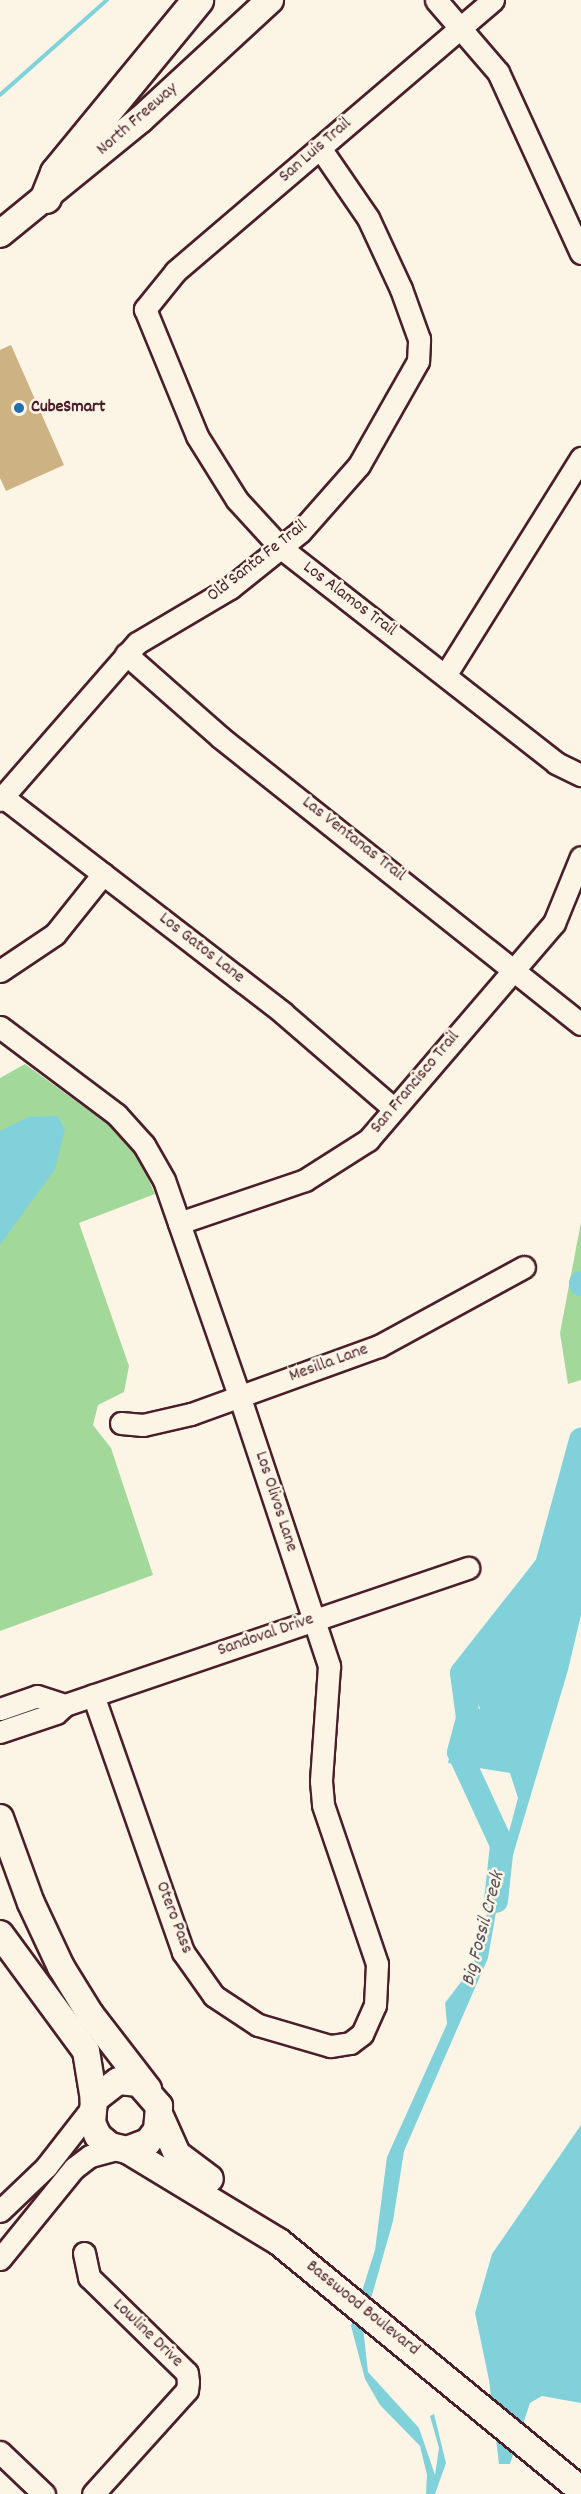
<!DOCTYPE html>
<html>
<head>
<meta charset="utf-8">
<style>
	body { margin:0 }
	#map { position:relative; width:581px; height:2494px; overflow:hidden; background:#fcf5e5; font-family:Dekko,sans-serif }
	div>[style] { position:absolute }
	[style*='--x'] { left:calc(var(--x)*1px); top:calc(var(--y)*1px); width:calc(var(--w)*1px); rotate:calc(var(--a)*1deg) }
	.green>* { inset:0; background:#a3d89b }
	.water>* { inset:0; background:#81d1db }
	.stream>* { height:4px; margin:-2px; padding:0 2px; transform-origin:2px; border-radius:2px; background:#81d1db }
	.river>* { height:24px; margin:-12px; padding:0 12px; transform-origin:12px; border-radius:12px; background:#81d1db }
	.building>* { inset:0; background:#cdb283 }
	.roads { filter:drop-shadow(2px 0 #4a1f2b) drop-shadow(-2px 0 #4a1f2b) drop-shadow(0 2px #4a1f2b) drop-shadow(0 -2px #4a1f2b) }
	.minor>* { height:21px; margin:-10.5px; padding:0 10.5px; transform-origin:10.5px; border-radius:10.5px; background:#fcf5e5 }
	.major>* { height:26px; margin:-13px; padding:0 13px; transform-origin:13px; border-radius:13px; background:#fcf5e5 }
	.highway>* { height:30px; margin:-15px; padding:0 15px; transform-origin:15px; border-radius:15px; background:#fcf5e5 }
	.dots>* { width:16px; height:16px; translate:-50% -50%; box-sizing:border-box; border:3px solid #fcf5e5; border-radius:50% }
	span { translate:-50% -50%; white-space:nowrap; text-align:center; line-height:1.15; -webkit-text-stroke:5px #fcf5e5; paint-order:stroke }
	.street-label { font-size:18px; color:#4a1f2b }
	.poi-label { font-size:18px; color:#4a1f2b; font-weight:700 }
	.left { translate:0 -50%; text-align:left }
	.water-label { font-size:20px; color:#5a5460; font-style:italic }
</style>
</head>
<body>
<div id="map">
	<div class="green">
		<i style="clip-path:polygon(25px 1064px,116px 1130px,137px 1153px,155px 1194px,79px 1223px,129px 1366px,124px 1392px,98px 1405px,93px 1425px,111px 1448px,153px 1575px,0 1631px,0 1078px)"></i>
		<i style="clip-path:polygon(581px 1222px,581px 1380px,568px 1384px,560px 1333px)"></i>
	</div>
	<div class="water">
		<i style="clip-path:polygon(57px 1116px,65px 1129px,55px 1169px,0 1245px,0 1131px,28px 1117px)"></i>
		<i style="clip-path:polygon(581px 1472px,581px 1615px,568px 1670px,496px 1912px,488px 1958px,404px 2151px,393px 2221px,363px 2327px,368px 2372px,419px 2428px,435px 2475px,439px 2448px,430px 2416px,434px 2414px,446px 2463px,435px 2494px,426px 2494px,427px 2475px,420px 2446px,380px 2405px,365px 2379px,351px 2326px,375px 2250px,387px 2157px,447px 2024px,445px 2003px,473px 1966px,518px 1798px,510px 1773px,448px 1763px,452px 1746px,480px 1708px,467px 1679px,482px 1665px,551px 1549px)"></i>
		<i style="clip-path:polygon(581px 2125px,581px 2403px,542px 2396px,530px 2403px,510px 2464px,499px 2464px,489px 2380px,475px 2313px,492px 2254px)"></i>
	</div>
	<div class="stream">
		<i style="--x:0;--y:95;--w:143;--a:-41.6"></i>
	</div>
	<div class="river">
		<i style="--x:581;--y:1283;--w:1;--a:90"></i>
		<i style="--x:496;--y:1901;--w:56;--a:-83.9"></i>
		<i style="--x:502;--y:1845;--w:102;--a:-114.8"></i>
		<i style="--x:459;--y:1752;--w:35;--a:-75"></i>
		<i style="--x:468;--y:1718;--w:45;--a:-97.6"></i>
		<i style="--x:462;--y:1673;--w:137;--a:-51.8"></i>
		<i style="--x:547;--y:1565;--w:130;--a:-74.8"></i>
	</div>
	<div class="building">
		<i style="clip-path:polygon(11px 345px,64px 465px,6px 491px,0 478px,0 350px)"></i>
	</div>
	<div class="roads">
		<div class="minor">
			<i style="--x:436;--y:0;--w:95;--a:49.3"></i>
			<i style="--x:498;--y:72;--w:199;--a:65.4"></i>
			<i style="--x:493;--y:0;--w:418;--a:139.5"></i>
			<i style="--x:175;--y:272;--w:48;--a:129"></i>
			<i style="--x:145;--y:309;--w:137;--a:67.7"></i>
			<i style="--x:197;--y:436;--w:75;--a:58"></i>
			<i style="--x:237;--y:500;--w:64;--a:47.5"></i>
			<i style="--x:280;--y:547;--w:350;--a:38"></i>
			<i style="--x:556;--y:763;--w:28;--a:26"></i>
			<i style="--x:126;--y:654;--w:125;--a:41.4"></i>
			<i style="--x:220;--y:737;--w:461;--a:38.5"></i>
			<i style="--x:446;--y:674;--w:255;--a:-58"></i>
			<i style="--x:3;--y:797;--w:354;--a:37.6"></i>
			<i style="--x:283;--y:1013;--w:145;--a:40.8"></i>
			<i style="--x:0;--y:800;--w:208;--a:-48.9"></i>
			<i style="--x:137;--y:643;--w:108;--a:-30.6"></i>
			<i style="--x:230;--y:588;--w:90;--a:-38.7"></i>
			<i style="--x:300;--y:532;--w:89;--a:-48.6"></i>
			<i style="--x:359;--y:465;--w:120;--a:-60.4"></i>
			<i style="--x:418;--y:361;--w:22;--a:-87"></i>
			<i style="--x:419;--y:339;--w:53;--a:-109.8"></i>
			<i style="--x:401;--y:289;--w:78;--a:-114.9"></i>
			<i style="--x:368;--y:218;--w:85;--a:-124.4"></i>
			<i style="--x:0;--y:971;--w:66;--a:-33.9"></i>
			<i style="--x:55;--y:934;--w:77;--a:-51.3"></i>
			<i style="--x:0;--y:1027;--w:146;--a:36.9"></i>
			<i style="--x:117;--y:1115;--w:40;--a:48"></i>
			<i style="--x:144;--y:1145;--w:40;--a:60.3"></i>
			<i style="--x:164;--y:1180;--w:228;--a:70.8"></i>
			<i style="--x:239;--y:1395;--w:286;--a:71.6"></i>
			<i style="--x:329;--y:1666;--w:115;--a:94"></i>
			<i style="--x:321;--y:1781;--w:24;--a:85"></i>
			<i style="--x:323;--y:1805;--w:168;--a:71.2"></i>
			<i style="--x:377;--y:1964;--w:41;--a:92.8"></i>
			<i style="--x:375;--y:2005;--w:32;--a:114"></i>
			<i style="--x:362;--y:2034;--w:15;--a:143"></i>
			<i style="--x:350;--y:2043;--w:20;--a:171"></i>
			<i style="--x:330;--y:2046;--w:75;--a:-163.7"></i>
			<i style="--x:258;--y:2025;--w:53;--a:-146.6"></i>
			<i style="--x:214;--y:1996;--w:54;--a:-125.2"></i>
			<i style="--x:183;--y:1952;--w:272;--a:-109.3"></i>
			<i style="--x:179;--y:1223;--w:133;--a:-18.8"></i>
			<i style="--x:305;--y:1180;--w:75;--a:-32.4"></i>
			<i style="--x:368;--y:1140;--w:286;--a:-49.4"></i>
			<i style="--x:554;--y:923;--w:71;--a:-67.8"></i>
			<i style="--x:121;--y:1423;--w:22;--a:5"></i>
			<i style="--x:143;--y:1425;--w:49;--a:-12.9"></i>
			<i style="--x:191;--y:1414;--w:200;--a:-19.9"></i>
			<i style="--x:379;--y:1346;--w:165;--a:-28.6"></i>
			<i style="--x:65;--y:1705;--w:426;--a:-18.8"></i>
			<i style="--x:0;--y:1709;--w:39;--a:-19"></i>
			<i style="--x:37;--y:1696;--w:29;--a:18"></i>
			<i style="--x:65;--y:1705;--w:12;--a:138"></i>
			<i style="--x:56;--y:1713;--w:59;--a:161.3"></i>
			<i style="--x:0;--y:2211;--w:64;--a:-43.7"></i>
			<i style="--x:46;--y:2167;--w:75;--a:-52.1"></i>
			<i style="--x:84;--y:2253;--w:25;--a:78"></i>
			<i style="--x:89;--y:2277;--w:137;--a:44.4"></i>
			<i style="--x:187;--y:2373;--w:9;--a:84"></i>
			<i style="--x:188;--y:2382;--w:8;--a:97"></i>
			<i style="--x:187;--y:2390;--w:140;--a:132.1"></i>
			<i style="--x:0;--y:2259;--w:117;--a:-50.9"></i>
			<i style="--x:74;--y:2168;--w:20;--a:-37"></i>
			<i style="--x:90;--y:2156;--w:28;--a:-15"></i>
			<i style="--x:0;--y:2452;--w:61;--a:43.7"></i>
		</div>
		<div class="major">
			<i style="--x:0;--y:234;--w:181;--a:-39.2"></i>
			<i style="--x:140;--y:120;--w:177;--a:-42.7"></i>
			<i style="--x:0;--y:1818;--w:90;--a:70"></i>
			<i style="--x:31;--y:1903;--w:71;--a:64.9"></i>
			<i style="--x:61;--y:1967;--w:55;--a:58.3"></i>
			<i style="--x:90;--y:2014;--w:95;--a:52.3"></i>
			<i style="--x:0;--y:1934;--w:145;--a:53.7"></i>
			<i style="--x:86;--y:2051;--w:50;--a:80.7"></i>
			<i style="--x:94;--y:2100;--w:23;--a:95"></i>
			<i style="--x:92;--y:2123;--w:14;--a:65"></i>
			<i style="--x:98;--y:2136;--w:16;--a:40"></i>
			<i style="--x:110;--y:2146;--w:17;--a:13"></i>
			<i style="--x:127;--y:2150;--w:22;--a:-21"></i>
			<i style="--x:148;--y:2142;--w:15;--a:-53"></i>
			<i style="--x:157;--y:2130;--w:24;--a:-85"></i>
			<i style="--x:159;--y:2106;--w:30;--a:-131"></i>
			<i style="--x:139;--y:2083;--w:21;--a:-175"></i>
			<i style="--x:118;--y:2081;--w:31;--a:142"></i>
			<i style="--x:160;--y:2116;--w:42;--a:65.9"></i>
			<i style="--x:177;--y:2154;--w:41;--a:37.1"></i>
			<i style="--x:127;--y:2150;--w:178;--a:31.2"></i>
			<i style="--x:279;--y:2242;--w:391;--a:39.4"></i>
		</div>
		<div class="highway">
			<i style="--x:46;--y:198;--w:27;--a:-68"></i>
			<i style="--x:56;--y:173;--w:224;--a:-50.6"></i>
		</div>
	</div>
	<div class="dots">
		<i style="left:19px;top:408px;background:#1f6fb2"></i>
	</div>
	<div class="street-label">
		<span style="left:138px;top:120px;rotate:-41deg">North Freeway</span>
		<span style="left:316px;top:151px;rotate:-41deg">San Luis Trail</span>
		<span style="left:258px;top:562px;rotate:-38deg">Old Santa Fe Trail</span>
		<span style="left:349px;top:600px;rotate:37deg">Los Alamos Trail</span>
		<span style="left:353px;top:840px;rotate:38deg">Las Ventanas Trail</span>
		<span style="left:201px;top:949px;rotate:38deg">Los Gatos Lane</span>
		<span style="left:416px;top:1083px;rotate:-50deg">San Francisco Trail</span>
		<span style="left:329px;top:1364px;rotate:-20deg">Mesilla Lane</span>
		<span style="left:275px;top:1502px;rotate:72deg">Los Olivos Lane</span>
		<span style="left:266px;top:1636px;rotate:-19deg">Sandoval Drive</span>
		<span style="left:173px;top:1918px;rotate:69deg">Otero Pass</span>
		<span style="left:362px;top:2309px;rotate:39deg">Basswood Boulevard</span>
		<span style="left:147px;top:2334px;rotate:44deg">Lowline Drive</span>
	</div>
	<div class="poi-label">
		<span class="left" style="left:31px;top:408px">CubeSmart</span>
	</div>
	<div class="water-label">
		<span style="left:484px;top:1929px;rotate:-75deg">Big Fossil Creek</span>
	</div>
</div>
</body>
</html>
